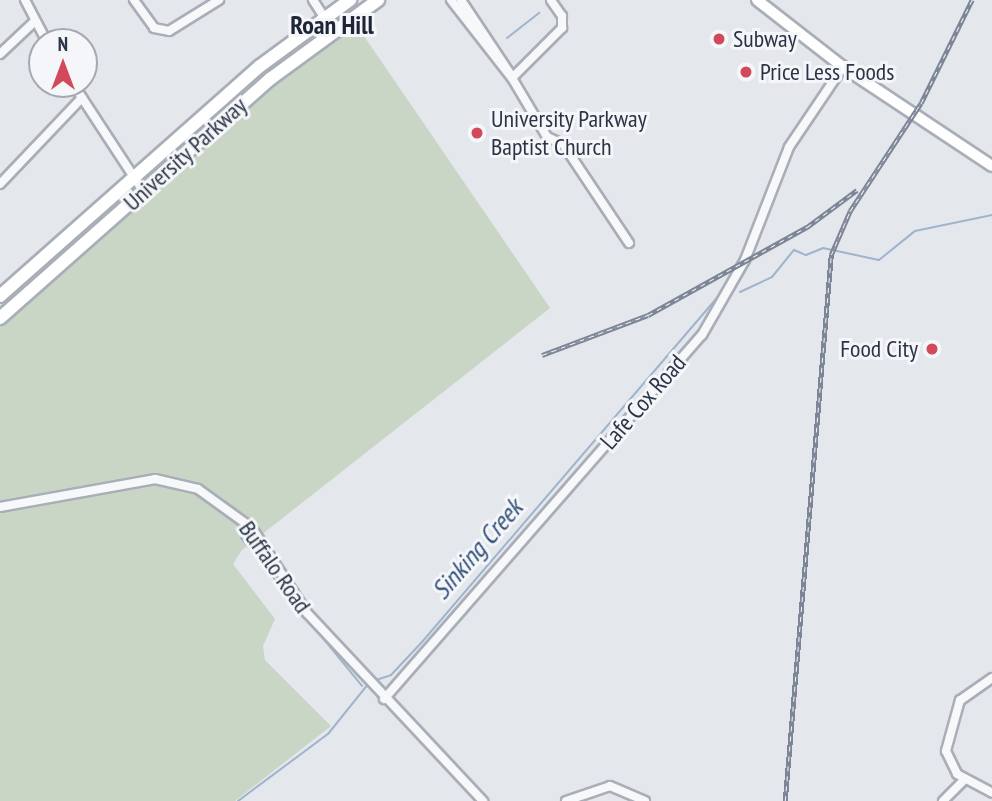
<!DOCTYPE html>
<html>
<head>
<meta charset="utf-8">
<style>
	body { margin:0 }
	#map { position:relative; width:992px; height:801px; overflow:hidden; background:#e4e7ec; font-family:"PT Sans Narrow",sans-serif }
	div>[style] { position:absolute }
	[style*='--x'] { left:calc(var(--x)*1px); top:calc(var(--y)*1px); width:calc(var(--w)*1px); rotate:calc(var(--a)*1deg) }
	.green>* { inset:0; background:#c9d6c5 }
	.stream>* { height:2px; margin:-1px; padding:0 1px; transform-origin:1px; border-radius:1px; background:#9fb4cc }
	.roads { filter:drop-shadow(2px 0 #a9aeb7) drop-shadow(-2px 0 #a9aeb7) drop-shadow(0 2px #a9aeb7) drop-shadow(0 -2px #a9aeb7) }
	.minor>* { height:8px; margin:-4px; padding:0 4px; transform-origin:4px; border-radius:4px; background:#f7f8fa }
	.major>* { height:10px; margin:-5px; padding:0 5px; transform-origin:5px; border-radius:5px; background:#fff }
	.highway>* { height:12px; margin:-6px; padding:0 6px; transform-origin:6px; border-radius:6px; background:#fff }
	.rail>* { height:4.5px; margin-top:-2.25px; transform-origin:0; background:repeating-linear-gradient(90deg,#f4f6f9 0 5px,#7d8696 0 10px); box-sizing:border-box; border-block:2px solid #7d8696 }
	.dots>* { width:19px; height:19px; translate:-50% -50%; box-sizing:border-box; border:4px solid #f4f6f9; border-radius:50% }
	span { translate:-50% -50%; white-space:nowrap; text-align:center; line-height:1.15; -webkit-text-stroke:6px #f4f6f9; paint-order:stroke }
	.poi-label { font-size:24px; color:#2b3445 }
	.left { translate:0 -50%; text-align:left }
	.right { translate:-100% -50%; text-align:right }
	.street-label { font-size:24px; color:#2b3445 }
	.neighbourhood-label { font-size:26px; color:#1d2536; font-weight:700 }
	.water-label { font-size:26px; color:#34527a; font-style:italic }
	.north { position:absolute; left:28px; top:28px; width:70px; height:70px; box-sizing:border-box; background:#f4f6f9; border:2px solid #a4a8b1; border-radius:50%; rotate:0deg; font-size:19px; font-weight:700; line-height:28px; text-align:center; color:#2b3445 }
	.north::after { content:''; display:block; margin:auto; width:24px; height:32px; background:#d1495b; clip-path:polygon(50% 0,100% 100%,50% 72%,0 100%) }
</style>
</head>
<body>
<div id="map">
	<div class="green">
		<i style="clip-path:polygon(355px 23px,550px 308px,242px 550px,233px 564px,275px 619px,263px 646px,265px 660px,331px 726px,235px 801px,0 801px,0 324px,261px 93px)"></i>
	</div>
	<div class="stream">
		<i style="--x:507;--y:38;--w:41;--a:-38"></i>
		<i style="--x:740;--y:292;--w:35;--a:-25"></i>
		<i style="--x:772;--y:277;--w:35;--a:-51"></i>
		<i style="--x:794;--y:250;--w:13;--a:23"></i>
		<i style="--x:806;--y:255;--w:18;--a:-22"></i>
		<i style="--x:823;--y:248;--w:57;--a:12.1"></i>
		<i style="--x:879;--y:260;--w:46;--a:-38.9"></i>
		<i style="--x:915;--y:231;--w:79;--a:-11.7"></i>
		<i style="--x:241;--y:538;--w:191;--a:50.7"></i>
		<i style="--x:373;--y:681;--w:19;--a:-18"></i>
		<i style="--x:391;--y:675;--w:45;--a:-46.8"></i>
		<i style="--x:422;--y:642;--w:460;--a:-49.4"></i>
		<i style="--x:238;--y:801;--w:112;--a:-36.7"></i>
		<i style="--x:328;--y:734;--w:64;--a:-51.3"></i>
	</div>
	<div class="roads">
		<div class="minor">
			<i style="--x:25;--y:0;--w:47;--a:62.4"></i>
			<i style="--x:134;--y:0;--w:34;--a:54"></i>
			<i style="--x:154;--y:28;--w:15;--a:11"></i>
			<i style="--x:169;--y:31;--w:59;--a:-31.8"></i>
			<i style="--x:313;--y:0;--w:38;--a:57"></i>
			<i style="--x:451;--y:0;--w:99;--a:52"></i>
			<i style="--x:512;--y:78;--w:69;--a:59.3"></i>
			<i style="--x:547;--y:137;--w:17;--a:24"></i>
			<i style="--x:563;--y:144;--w:119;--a:56.3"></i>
			<i style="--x:461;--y:0;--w:90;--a:56.3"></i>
			<i style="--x:0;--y:54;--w:47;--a:-43.3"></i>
			<i style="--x:512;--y:78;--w:71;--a:-45"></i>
			<i style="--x:562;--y:28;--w:12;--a:-90"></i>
			<i style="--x:562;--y:16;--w:19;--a:-125"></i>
			<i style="--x:73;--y:84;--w:128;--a:56.8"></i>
			<i style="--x:0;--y:184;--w:119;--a:-46.4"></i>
			<i style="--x:0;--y:507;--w:158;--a:-10.2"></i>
			<i style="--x:155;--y:479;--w:44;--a:13.1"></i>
			<i style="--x:198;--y:489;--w:67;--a:35.8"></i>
			<i style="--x:252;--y:528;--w:101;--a:57.1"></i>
			<i style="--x:307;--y:613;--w:258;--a:46.9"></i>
			<i style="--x:992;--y:678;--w:39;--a:145"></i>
			<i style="--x:960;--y:700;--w:53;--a:105.4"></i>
			<i style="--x:946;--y:751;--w:25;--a:64"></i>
			<i style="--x:957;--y:774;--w:40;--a:28"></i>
			<i style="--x:384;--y:699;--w:483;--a:-48.9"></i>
			<i style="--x:702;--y:335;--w:86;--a:-60.2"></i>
			<i style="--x:745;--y:260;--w:121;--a:-68.7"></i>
			<i style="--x:789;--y:147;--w:97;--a:-56"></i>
			<i style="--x:566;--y:801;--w:46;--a:-18.8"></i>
			<i style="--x:610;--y:786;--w:38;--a:23"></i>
			<i style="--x:943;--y:801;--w:31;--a:-45"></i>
		</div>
		<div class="major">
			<i style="--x:757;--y:0;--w:109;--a:37.9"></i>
			<i style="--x:843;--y:67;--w:179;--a:33.6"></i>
		</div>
		<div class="highway">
			<i style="--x:0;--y:296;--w:347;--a:-41.5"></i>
			<i style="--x:260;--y:66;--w:112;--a:-36.3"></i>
			<i style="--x:0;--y:318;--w:361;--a:-41.5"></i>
			<i style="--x:270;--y:79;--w:134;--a:-36.2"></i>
		</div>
	</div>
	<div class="rail">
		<i style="--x:542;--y:355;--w:113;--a:-20.7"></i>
		<i style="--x:648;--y:315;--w:182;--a:-29"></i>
		<i style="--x:807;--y:227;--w:62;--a:-36.5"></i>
		<i style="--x:785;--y:801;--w:548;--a:-85.18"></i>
		<i style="--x:831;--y:255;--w:48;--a:-66.6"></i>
		<i style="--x:850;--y:211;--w:129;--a:-56.7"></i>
		<i style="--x:921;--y:103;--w:115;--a:-63.7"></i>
	</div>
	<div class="dots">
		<i style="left:719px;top:39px;background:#d1495b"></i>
		<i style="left:746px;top:72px;background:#d1495b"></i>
		<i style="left:477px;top:133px;background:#d1495b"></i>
		<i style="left:932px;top:349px;background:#d1495b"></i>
	</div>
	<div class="poi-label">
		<span class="left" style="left:733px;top:39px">Subway</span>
		<span class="left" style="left:760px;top:72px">Price Less Foods</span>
		<span class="left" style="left:491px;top:133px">University Parkway<br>Baptist Church</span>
		<span class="right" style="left:918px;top:349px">Food City</span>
	</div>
	<div class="street-label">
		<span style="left:185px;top:154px;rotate:-42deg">University Parkway</span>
		<span style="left:643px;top:402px;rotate:-49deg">Lafe Cox Road</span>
		<span style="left:275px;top:567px;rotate:55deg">Buffalo Road</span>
	</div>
	<div class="neighbourhood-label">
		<span style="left:332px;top:25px">Roan Hill</span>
	</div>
	<div class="water-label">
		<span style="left:477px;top:549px;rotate:-49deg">Sinking Creek</span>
	</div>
	<div class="north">N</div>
</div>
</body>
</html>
